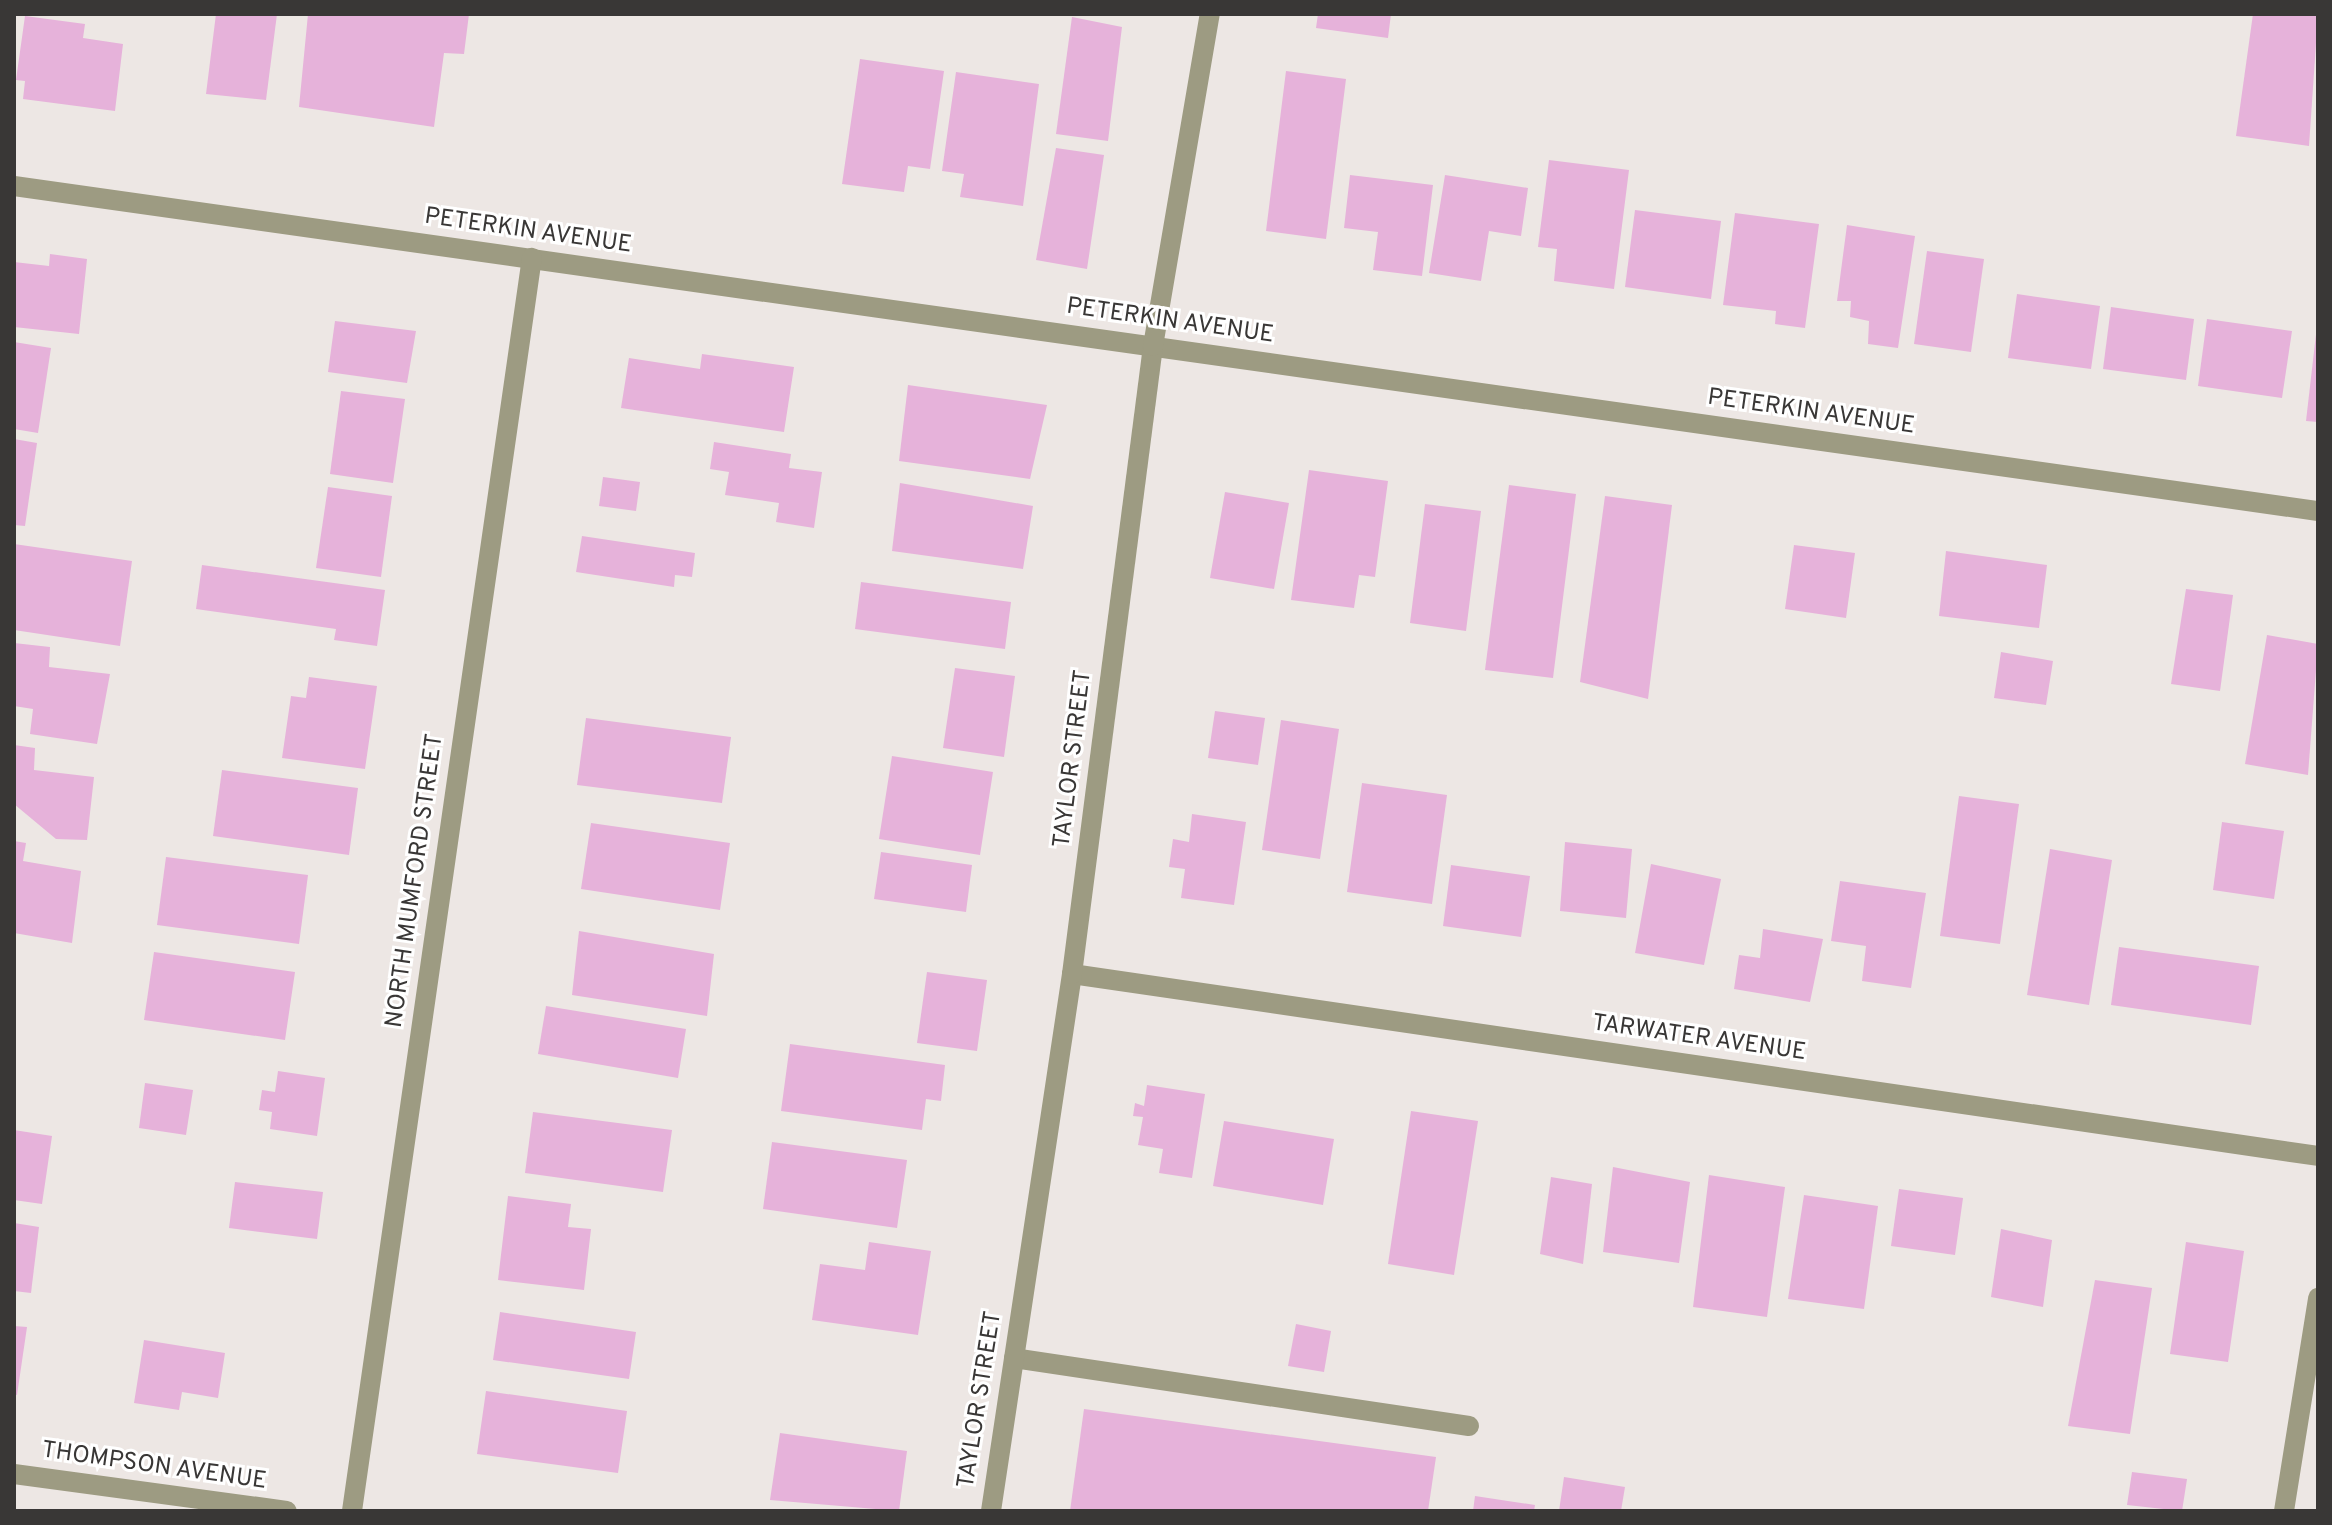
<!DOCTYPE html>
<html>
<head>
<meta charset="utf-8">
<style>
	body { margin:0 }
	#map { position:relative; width:2332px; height:1525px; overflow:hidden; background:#ede7e4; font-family:Overpass,sans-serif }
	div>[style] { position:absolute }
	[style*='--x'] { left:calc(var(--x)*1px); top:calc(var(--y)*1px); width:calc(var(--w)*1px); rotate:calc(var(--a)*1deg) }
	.building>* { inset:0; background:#e6b2da }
	.minor>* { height:20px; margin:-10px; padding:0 10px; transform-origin:10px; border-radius:10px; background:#9d9b82 }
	span { translate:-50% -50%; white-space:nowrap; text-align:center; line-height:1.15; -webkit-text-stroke:6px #fff; paint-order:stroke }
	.street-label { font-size:24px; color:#393736 }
	.frame { position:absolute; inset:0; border:16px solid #393736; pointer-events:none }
</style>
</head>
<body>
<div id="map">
	<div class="building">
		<i style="clip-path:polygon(216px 14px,277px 14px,266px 100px,206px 94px)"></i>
		<i style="clip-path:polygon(308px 14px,469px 14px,464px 54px,444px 53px,434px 127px,299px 107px)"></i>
		<i style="clip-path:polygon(1318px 14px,1391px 14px,1388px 38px,1316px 28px)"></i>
		<i style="clip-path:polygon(2253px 14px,2318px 14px,2309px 146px,2236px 136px)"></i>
		<i style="clip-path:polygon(25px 16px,85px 24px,83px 38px,123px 44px,115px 111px,23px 99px,25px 81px,16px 80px)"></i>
		<i style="clip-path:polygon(1072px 17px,1122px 27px,1108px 141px,1056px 134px)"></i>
		<i style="clip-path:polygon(860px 59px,944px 71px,930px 169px,908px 166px,904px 192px,842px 184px)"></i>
		<i style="clip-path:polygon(1286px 71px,1346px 79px,1326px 239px,1266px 231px)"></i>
		<i style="clip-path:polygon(956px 72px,1039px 84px,1023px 206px,960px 197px,964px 174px,942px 171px)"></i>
		<i style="clip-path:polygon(1056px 148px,1104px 155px,1087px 269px,1036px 260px)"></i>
		<i style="clip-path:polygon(1549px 160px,1629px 170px,1614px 289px,1554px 281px,1557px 249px,1538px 247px)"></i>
		<i style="clip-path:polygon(1350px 175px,1433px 185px,1422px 276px,1373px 270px,1378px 232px,1344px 228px)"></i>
		<i style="clip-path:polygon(1445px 175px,1528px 188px,1521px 236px,1489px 231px,1481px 281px,1429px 273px)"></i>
		<i style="clip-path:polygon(1635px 210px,1721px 221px,1711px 299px,1625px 287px)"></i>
		<i style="clip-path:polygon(1735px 213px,1819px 224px,1805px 328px,1775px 324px,1776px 311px,1723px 305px)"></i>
		<i style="clip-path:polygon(1847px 225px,1915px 236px,1898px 348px,1868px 344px,1869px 321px,1850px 317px,1851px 301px,1837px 301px)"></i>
		<i style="clip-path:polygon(1927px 251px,1984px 259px,1971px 352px,1914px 344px)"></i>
		<i style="clip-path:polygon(50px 254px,87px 259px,79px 334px,14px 327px,14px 262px,49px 266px)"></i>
		<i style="clip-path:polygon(2017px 294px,2100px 306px,2091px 369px,2008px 358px)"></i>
		<i style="clip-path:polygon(2111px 307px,2194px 319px,2186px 380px,2103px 369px)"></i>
		<i style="clip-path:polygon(2318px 317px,2318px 422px,2306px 421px)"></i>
		<i style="clip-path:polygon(2207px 319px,2292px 331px,2282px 398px,2198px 386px)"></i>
		<i style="clip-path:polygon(335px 321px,416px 331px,407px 383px,328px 372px)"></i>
		<i style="clip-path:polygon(14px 342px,51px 348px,38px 433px,14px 429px)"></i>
		<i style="clip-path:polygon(702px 354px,794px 367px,784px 432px,621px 408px,629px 358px,700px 369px)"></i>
		<i style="clip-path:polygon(908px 385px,1047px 405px,1030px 479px,899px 461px)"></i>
		<i style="clip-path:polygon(341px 391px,405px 399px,393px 483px,330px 474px)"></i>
		<i style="clip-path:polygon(14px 439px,37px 443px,25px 526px,14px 525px)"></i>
		<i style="clip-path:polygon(714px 442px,791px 454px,789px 468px,822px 472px,814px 528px,776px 522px,779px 503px,725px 495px,729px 472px,710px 469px)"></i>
		<i style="clip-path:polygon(1309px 470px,1388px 481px,1375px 577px,1359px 575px,1354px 608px,1291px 600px)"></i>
		<i style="clip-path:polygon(603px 477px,640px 482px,636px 511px,599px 506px)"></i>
		<i style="clip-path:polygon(900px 483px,1033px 506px,1023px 569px,892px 551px)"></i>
		<i style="clip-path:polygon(1509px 485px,1576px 494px,1553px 678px,1485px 670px)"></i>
		<i style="clip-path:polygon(328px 487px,392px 496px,381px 577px,316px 568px)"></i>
		<i style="clip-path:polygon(1225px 492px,1289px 503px,1274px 589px,1210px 578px)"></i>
		<i style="clip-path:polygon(1605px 496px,1672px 505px,1648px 699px,1580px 682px)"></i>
		<i style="clip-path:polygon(1425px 504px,1481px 511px,1466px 631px,1410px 623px)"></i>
		<i style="clip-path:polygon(582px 536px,695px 553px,692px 577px,675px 575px,674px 587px,576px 572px)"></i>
		<i style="clip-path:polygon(14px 544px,132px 561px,120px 646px,14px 630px)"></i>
		<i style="clip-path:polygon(1794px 545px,1855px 553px,1846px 618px,1785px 609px)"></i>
		<i style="clip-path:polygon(1946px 551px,2047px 565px,2039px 628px,1939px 616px)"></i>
		<i style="clip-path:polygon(202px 565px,385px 590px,377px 646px,334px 640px,336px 629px,196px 609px)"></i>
		<i style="clip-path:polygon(861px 582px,1011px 602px,1005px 649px,855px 629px)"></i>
		<i style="clip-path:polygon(2186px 589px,2233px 595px,2220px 691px,2171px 684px)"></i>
		<i style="clip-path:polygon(2267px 635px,2318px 644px,2308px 775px,2245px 764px)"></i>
		<i style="clip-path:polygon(14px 643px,50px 647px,49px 667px,110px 674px,97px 744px,30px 734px,33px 709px,14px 706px)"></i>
		<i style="clip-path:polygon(2001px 652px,2053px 661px,2046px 705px,1994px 698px)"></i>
		<i style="clip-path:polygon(955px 668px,1015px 676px,1004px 757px,943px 748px)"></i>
		<i style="clip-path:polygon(309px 677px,377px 686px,365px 769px,282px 758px,291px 696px,306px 698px)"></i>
		<i style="clip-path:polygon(1215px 711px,1265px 718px,1258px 765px,1208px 758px)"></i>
		<i style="clip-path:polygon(586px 718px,731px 737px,722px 803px,577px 785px)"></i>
		<i style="clip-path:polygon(1281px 720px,1339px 729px,1320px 859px,1262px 850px)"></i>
		<i style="clip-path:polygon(14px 745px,35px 748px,34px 770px,94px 777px,87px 840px,56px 839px,14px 804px)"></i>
		<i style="clip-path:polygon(892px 756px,993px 772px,980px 855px,879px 839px)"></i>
		<i style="clip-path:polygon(222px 770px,358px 788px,349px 855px,213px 836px)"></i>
		<i style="clip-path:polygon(1362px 783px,1447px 795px,1432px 904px,1347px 892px)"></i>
		<i style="clip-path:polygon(1959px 796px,2019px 804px,2000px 944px,1940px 936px)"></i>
		<i style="clip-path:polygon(1192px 814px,1246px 822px,1234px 905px,1181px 898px,1185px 869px,1169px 867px,1173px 839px,1189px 842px)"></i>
		<i style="clip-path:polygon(2222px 822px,2284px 831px,2274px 899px,2213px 890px)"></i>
		<i style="clip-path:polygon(591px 823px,730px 843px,720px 910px,581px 889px)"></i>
		<i style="clip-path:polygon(14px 841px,26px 843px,23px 861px,81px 871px,72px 943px,14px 933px)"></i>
		<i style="clip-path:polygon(1565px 842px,1632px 849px,1626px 918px,1560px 911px)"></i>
		<i style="clip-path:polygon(2050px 849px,2112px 860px,2089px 1005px,2027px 995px)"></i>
		<i style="clip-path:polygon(881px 852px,972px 865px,966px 912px,874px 899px)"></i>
		<i style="clip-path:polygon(166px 857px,308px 875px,299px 944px,157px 925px)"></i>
		<i style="clip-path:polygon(1651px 864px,1721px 879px,1704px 965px,1635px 953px)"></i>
		<i style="clip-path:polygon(1451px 865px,1530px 876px,1521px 937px,1443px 926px)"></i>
		<i style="clip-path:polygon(1840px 881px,1926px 893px,1911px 988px,1862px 981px,1866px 946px,1831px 941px)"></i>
		<i style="clip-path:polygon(1763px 929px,1823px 939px,1810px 1002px,1734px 989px,1739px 955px,1760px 958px)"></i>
		<i style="clip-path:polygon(579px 931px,714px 954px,707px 1016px,572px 995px)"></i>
		<i style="clip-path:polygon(2119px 947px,2259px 966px,2251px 1025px,2111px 1005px)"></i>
		<i style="clip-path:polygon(154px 952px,295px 972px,285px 1040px,144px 1020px)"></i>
		<i style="clip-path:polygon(927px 972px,987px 980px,977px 1051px,917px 1043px)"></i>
		<i style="clip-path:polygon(546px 1006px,686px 1029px,678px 1078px,538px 1054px)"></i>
		<i style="clip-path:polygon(790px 1044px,945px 1065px,941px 1101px,926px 1099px,922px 1130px,781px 1111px)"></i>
		<i style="clip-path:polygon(278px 1071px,325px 1078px,317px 1136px,270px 1129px,272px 1112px,259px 1110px,262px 1090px,275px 1092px)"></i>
		<i style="clip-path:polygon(145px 1083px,193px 1090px,186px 1135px,139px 1128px)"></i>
		<i style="clip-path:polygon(1147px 1085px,1205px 1094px,1192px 1178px,1159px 1173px,1163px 1149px,1138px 1145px,1143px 1117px,1133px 1116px,1135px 1103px,1144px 1106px)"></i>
		<i style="clip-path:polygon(1411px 1111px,1478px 1121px,1454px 1275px,1388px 1264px)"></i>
		<i style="clip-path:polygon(533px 1112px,672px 1130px,663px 1192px,525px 1173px)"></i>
		<i style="clip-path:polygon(1224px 1121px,1334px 1139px,1323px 1205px,1213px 1186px)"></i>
		<i style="clip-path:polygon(14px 1130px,52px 1136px,42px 1204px,14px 1200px)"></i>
		<i style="clip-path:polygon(772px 1142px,907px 1160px,897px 1228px,763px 1209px)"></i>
		<i style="clip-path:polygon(1613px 1167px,1690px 1182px,1679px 1263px,1603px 1252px)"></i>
		<i style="clip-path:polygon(1709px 1175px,1785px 1187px,1767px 1317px,1693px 1307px)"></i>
		<i style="clip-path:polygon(1551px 1177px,1592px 1184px,1583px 1264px,1540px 1254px)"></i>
		<i style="clip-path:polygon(235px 1182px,323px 1192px,317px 1239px,229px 1228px)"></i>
		<i style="clip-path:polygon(1899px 1189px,1963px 1198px,1955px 1255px,1891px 1246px)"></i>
		<i style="clip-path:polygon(1804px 1195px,1878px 1206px,1864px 1309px,1788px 1299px)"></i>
		<i style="clip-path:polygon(508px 1196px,571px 1204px,568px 1227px,591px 1229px,584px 1290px,498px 1280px)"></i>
		<i style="clip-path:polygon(14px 1223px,39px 1227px,31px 1293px,14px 1291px)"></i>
		<i style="clip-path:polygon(2001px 1229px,2052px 1240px,2043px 1307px,1991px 1297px)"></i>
		<i style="clip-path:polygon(869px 1242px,931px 1251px,918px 1335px,812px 1320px,820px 1264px,865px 1270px)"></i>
		<i style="clip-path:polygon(2186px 1242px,2244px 1251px,2228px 1362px,2170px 1354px)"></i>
		<i style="clip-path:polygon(2095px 1280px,2152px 1288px,2130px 1434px,2068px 1426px)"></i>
		<i style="clip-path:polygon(500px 1312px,636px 1332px,629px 1379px,493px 1360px)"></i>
		<i style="clip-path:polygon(1296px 1324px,1331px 1331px,1324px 1372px,1288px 1366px)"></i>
		<i style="clip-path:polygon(14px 1326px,27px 1327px,17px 1395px,14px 1394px)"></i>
		<i style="clip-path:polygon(144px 1340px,225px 1353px,218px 1398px,182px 1392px,179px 1410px,134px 1403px)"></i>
		<i style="clip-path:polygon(486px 1391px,627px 1411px,618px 1473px,477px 1454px)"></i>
		<i style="clip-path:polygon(1084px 1409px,1436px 1457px,1428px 1511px,1070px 1511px)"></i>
		<i style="clip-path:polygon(780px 1433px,907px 1451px,899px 1511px,770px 1500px)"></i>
		<i style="clip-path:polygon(2132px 1472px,2187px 1479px,2182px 1511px,2127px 1505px)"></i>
		<i style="clip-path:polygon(1564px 1477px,1625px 1487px,1621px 1511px,1559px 1511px)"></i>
		<i style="clip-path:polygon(1475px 1496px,1535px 1505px,1534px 1511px,1473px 1511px)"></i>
	</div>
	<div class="minor">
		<i style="--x:14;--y:186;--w:2327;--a:8.03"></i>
		<i style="--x:1072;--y:974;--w:1259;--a:8.31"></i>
		<i style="--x:1014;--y:1358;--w:460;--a:8.5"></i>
		<i style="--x:14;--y:1474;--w:275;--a:7.7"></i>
		<i style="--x:352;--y:1511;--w:1266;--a:-81.83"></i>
		<i style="--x:991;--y:1511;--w:543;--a:-81.42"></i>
		<i style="--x:1072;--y:974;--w:633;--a:-82.65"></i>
		<i style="--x:1153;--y:346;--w:337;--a:-80.3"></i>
		<i style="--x:2284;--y:1511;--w:216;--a:-80.9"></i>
	</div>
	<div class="street-label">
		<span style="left:528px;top:232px;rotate:8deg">PETERKIN AVENUE</span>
		<span style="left:1170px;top:322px;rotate:8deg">PETERKIN AVENUE</span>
		<span style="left:1811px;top:413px;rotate:8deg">PETERKIN AVENUE</span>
		<span style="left:1074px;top:759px;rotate:-83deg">TAYLOR STREET</span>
		<span style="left:416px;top:881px;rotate:-82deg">NORTH MUMFORD STREET</span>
		<span style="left:1699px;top:1039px;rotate:8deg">TARWATER AVENUE</span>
		<span style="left:981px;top:1400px;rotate:-81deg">TAYLOR STREET</span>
		<span style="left:154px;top:1467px;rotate:8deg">THOMPSON AVENUE</span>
	</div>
	<div class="frame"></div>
</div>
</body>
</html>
